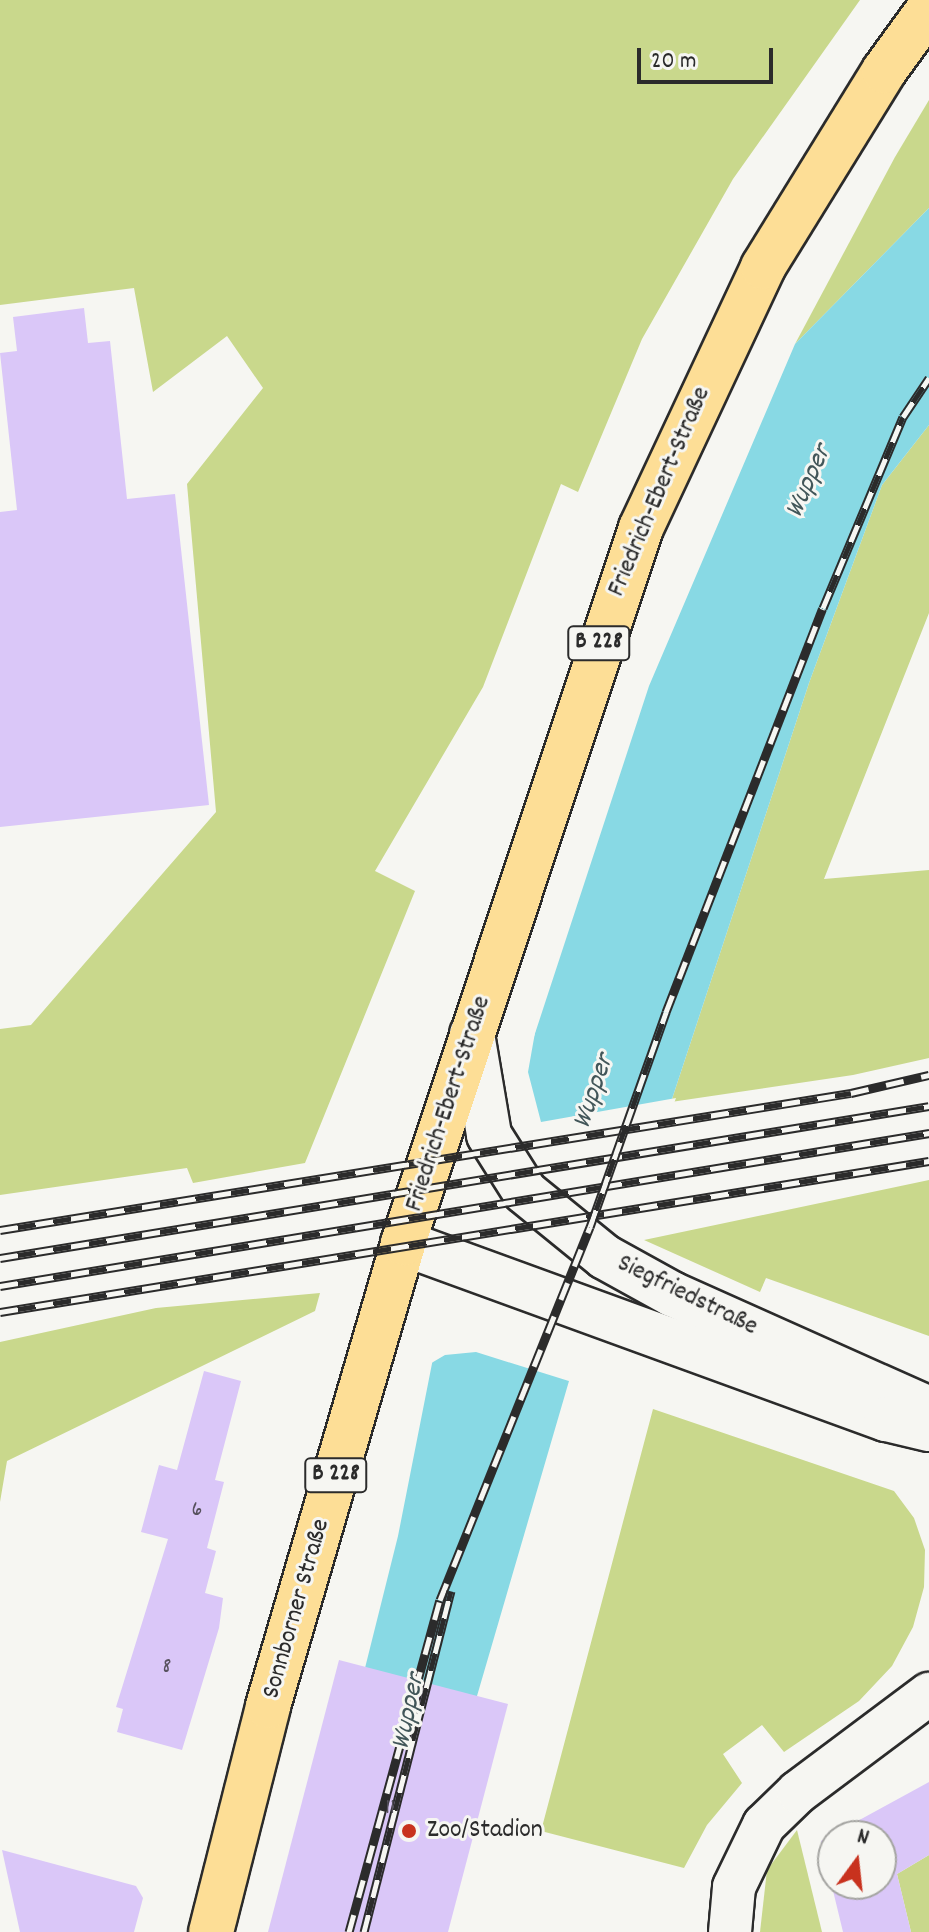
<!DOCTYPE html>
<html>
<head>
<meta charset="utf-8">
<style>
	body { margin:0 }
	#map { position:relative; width:929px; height:1932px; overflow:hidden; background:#f6f6f2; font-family:Dekko,sans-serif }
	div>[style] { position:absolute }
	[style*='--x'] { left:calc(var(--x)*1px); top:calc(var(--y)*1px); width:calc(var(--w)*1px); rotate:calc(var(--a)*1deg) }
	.green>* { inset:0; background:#c9d88c }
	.water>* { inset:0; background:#88d9e4 }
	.pier>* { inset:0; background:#f6f6f2 }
	.building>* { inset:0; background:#dac7f8 }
	.roads { filter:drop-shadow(2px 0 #2b2b2b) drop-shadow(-2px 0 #2b2b2b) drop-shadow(0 2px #2b2b2b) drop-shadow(0 -2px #2b2b2b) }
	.minor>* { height:42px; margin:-21px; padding:0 21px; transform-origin:21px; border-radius:21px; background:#f6f6f2 }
	.tertiary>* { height:44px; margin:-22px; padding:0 22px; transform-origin:22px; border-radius:22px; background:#f6f6f2 }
	.primary>* { height:44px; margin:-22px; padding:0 22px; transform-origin:22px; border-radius:22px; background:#fdde96 }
	.rail>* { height:9px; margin-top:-4.5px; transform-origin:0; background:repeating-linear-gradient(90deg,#f6f6f2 0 18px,#2b2b2b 0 36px); box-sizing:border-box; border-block:2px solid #2b2b2b }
	.dots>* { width:22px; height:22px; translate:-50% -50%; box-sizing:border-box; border:4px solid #f6f6f2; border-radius:50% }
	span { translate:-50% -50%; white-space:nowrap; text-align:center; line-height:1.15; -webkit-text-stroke:6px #f6f6f2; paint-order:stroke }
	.number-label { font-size:22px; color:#57525e }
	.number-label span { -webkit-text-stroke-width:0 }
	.shield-label span { padding:2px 6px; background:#f6f6f2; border:2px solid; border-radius:6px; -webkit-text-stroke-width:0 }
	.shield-label { font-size:24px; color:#2b2b2b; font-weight:700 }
	.street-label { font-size:26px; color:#2b2b2b }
	.poi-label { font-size:26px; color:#2b2b2b }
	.left { translate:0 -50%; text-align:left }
	.water-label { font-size:28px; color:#425659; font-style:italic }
	.north { position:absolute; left:817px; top:1820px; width:80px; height:80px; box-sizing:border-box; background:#f6f6f2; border:2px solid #a5a5a2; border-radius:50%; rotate:15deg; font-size:22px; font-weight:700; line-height:32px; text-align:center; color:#2b2b2b }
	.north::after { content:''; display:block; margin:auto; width:28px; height:36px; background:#c8321e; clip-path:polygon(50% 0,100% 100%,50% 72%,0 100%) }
	.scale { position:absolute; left:637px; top:48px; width:136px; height:36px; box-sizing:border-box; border:4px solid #2b2b2b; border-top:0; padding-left:10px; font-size:24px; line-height:28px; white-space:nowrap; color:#2b2b2b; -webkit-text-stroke:6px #f6f6f2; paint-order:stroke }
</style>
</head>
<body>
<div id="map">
	<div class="green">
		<i style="clip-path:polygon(0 0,860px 0,733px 179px,642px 339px,578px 492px,561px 484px,483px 687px,375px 871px,415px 891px,305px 1163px,193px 1183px,187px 1168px,0 1195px,0 1029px,31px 1025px,216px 812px,187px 484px,263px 388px,227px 336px,153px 392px,134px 288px,0 305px)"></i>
		<i style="clip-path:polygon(929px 100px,929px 208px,795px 344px,895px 157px)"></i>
		<i style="clip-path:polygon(929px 425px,929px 613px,824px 879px,929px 870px,929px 1058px,853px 1075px,671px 1102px,809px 683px,882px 485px)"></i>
		<i style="clip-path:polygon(929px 1180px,929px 1336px,766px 1278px,760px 1292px,644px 1240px)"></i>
		<i style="clip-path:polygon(320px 1293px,315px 1311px,7px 1461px,0 1502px,0 1342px,156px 1308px)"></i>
		<i style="clip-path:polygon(653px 1409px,894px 1491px,914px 1518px,925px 1550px,924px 1587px,913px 1627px,892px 1666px,859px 1701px,784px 1752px,762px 1725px,723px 1754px,742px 1783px,707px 1825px,684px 1868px,541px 1831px)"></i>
		<i style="clip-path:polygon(797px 1830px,822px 1932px,760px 1932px,767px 1870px)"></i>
		<i style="clip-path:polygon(929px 1855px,929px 1932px,911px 1932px,897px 1874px)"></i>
	</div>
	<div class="water">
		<i style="clip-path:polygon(929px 208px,929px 425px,882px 485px,809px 683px,671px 1102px,569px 1381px,451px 1785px,299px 1932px,398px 1536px,440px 1323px,649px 686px,795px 344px)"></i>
	</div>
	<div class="pier">
		<i style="clip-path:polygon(536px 1027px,528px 1072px,541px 1122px,676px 1098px,572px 1382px,476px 1352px,445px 1355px,428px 1365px,436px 1322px)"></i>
	</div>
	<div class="building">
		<i style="clip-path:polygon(84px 308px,88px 343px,110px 341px,127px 499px,175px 494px,209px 805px,0 827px,0 512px,17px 510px,0 353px,17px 351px,13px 317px)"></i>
		<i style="clip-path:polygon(204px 1371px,241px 1381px,215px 1480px,224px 1482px,207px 1548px,216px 1551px,205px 1593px,223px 1598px,219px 1628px,182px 1750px,117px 1732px,123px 1709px,116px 1707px,168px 1539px,141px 1532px,159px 1465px,177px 1470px)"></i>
		<i style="clip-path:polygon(339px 1660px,508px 1704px,448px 1932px,268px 1932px)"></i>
		<i style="clip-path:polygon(evenodd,929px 1782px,929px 1855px,897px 1874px,911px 1932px,843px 1932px,821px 1841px,929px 1782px,833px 1836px,881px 1836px,881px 1884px,833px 1884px,833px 1836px)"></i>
		<i style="clip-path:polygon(2px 1850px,136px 1886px,143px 1898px,134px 1932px,20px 1932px)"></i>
	</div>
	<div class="roads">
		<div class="minor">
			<i style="--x:730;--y:1932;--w:45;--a:-84.9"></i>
			<i style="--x:734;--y:1887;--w:69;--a:-64.2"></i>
			<i style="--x:764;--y:1825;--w:47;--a:-44.1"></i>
			<i style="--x:798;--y:1792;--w:164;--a:-36.8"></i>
		</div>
		<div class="tertiary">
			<i style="--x:472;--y:1034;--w:102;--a:80.4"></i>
			<i style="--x:489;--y:1135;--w:67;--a:57.7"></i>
			<i style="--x:525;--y:1192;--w:103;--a:39.1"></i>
			<i style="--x:605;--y:1257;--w:77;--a:28.9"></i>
			<i style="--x:672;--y:1294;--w:282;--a:24.1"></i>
			<i style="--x:403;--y:1243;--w:514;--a:20.02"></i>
			<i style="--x:886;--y:1419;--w:44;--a:13.1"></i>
		</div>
		<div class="primary">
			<i style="--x:211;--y:1932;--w:233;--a:-75.8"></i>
			<i style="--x:268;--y:1706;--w:482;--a:-73.7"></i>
			<i style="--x:403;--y:1243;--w:754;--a:-71.59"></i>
			<i style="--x:641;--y:528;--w:288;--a:-64.9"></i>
			<i style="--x:763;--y:267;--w:230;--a:-58.3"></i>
			<i style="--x:884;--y:71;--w:77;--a:-54"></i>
		</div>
	</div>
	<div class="rail">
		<i style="--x:0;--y:1230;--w:862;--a:-9.15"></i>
		<i style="--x:851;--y:1093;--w:80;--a:-13"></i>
		<i style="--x:0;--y:1258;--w:941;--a:-9.29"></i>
		<i style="--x:0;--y:1286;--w:942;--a:-9.35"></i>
		<i style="--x:0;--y:1312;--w:941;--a:-9.23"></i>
		<i style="--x:349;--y:1932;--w:344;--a:-74.7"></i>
		<i style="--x:440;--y:1600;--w:402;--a:-68.1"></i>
		<i style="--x:590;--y:1227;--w:228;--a:-70.5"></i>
		<i style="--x:666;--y:1012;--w:433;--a:-68.8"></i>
		<i style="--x:823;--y:608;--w:207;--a:-67.3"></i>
		<i style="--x:903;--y:417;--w:47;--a:-56.3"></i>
		<i style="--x:364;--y:1932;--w:352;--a:-75.7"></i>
	</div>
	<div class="dots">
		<i style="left:409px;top:1831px;background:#c8321e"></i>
	</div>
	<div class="number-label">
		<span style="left:197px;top:1511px">6</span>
		<span style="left:167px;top:1668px">8</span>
		<span style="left:390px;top:1809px">11</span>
	</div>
	<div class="shield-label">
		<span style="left:599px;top:643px">B 228</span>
		<span style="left:336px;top:1475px">B 228</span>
	</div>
	<div class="street-label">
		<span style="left:660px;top:492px;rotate:-67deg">Friedrich-Ebert-Straße</span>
		<span style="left:449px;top:1104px;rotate:-72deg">Friedrich-Ebert-Straße</span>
		<span style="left:687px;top:1296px;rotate:26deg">Siegfriedstraße</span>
		<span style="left:297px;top:1609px;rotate:-74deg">Sonnborner Straße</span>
	</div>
	<div class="poi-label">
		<span class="left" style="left:427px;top:1831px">Zoo/Stadion</span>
	</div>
	<div class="water-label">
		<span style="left:810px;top:482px;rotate:-66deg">Wupper</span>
		<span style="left:595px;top:1092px;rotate:-71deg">Wupper</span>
		<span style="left:410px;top:1712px;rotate:-78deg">Wupper</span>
	</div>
	<div class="north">N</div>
	<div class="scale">20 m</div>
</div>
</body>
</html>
